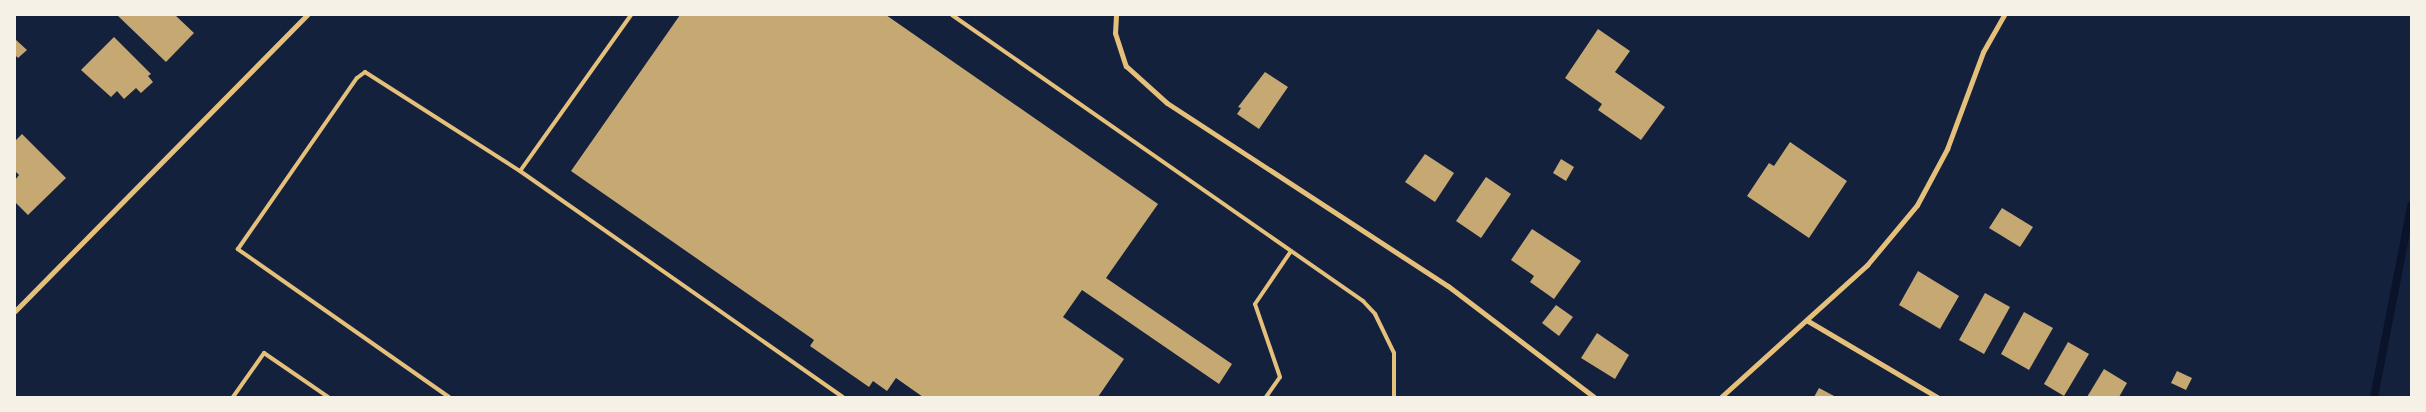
<!DOCTYPE html>
<html>
<head>
<meta charset="utf-8">
<style>
	body { margin:0 }
	#map { position:relative; width:2426px; height:412px; overflow:hidden; background:#14213d; font-family:Barlow,sans-serif }
	div>[style] { position:absolute }
	[style*='--x'] { left:calc(var(--x)*1px); top:calc(var(--y)*1px); width:calc(var(--w)*1px); rotate:calc(var(--a)*1deg) }
	.stream>* { height:8px; margin:-4px; padding:0 4px; transform-origin:4px; border-radius:4px; background:#0b132b }
	.building>* { inset:0; background:#c6a872 }
	.service>* { height:4px; margin:-2px; padding:0 2px; transform-origin:2px; border-radius:2px; background:#e5c07b }
	.minor>* { height:5px; margin:-2.5px; padding:0 2.5px; transform-origin:2.5px; border-radius:2.5px; background:#e5c07b }
	span { translate:-50% -50%; white-space:nowrap; text-align:center; line-height:1.15; -webkit-text-stroke:4px #f6f1e7; paint-order:stroke }
	.frame { position:absolute; inset:0; border:16px solid #f6f1e7; pointer-events:none }
</style>
</head>
<body>
<div id="map">
	<div class="stream">
		<i style="--x:2374;--y:397;--w:195;--a:-79"></i>
	</div>
	<div class="building">
		<i style="clip-path:polygon(117px 15px,175px 15px,194px 33px,166px 62px)"></i>
		<i style="clip-path:polygon(680px 15px,886px 15px,1158px 204px,1106px 278px,1232px 364px,1219px 384px,1082px 290px,1063px 317px,1124px 359px,1098px 397px,923px 397px,896px 378px,887px 391px,873px 381px,869px 387px,810px 346px,814px 340px,571px 171px)"></i>
		<i style="clip-path:polygon(1598px 29px,1630px 51px,1615px 72px,1665px 107px,1641px 140px,1598px 110px,1602px 104px,1565px 78px)"></i>
		<i style="clip-path:polygon(114px 37px,151px 74px,148px 76px,153px 82px,141px 93px,136px 88px,124px 99px,117px 91px,111px 97px,81px 70px)"></i>
		<i style="clip-path:polygon(15px 39px,27px 50px,18px 58px,15px 55px)"></i>
		<i style="clip-path:polygon(1265px 72px,1288px 87px,1259px 129px,1237px 114px,1241px 108px,1238px 107px)"></i>
		<i style="clip-path:polygon(22px 134px,66px 178px,28px 215px,15px 202px,15px 180px,19px 175px,15px 171px,15px 141px)"></i>
		<i style="clip-path:polygon(1790px 142px,1847px 181px,1809px 238px,1747px 196px,1769px 163px,1774px 166px)"></i>
		<i style="clip-path:polygon(1425px 154px,1454px 173px,1435px 202px,1405px 182px)"></i>
		<i style="clip-path:polygon(1561px 159px,1574px 167px,1566px 181px,1553px 173px)"></i>
		<i style="clip-path:polygon(1486px 177px,1511px 194px,1481px 238px,1456px 221px)"></i>
		<i style="clip-path:polygon(2002px 208px,2033px 227px,2020px 247px,1989px 228px)"></i>
		<i style="clip-path:polygon(1532px 229px,1581px 261px,1554px 299px,1530px 282px,1534px 276px,1511px 260px)"></i>
		<i style="clip-path:polygon(1918px 271px,1959px 296px,1940px 329px,1899px 305px)"></i>
		<i style="clip-path:polygon(1985px 293px,2010px 307px,1984px 354px,1959px 340px)"></i>
		<i style="clip-path:polygon(1556px 305px,1573px 317px,1559px 336px,1542px 323px)"></i>
		<i style="clip-path:polygon(2024px 312px,2053px 328px,2029px 370px,2001px 354px)"></i>
		<i style="clip-path:polygon(1597px 333px,1629px 355px,1615px 379px,1581px 358px)"></i>
		<i style="clip-path:polygon(2068px 342px,2089px 354px,2064px 396px,2044px 384px)"></i>
		<i style="clip-path:polygon(2104px 369px,2127px 383px,2119px 397px,2087px 397px)"></i>
		<i style="clip-path:polygon(2177px 371px,2192px 378px,2186px 390px,2171px 383px)"></i>
		<i style="clip-path:polygon(1819px 388px,1836px 397px,1814px 397px)"></i>
	</div>
	<div class="service">
		<i style="--x:631;--y:15;--w:191;--a:125.4"></i>
		<i style="--x:520;--y:171;--w:394;--a:35"></i>
		<i style="--x:952;--y:15;--w:501;--a:34.83"></i>
		<i style="--x:1363;--y:301;--w:18;--a:47"></i>
		<i style="--x:1375;--y:314;--w:43;--a:64"></i>
		<i style="--x:1394;--y:353;--w:44;--a:90"></i>
		<i style="--x:233;--y:397;--w:54;--a:-54.8"></i>
		<i style="--x:264;--y:353;--w:78;--a:34.5"></i>
		<i style="--x:449;--y:397;--w:258;--a:-145"></i>
		<i style="--x:238;--y:249;--w:208;--a:-55.2"></i>
		<i style="--x:357;--y:78;--w:10;--a:-37"></i>
		<i style="--x:365;--y:72;--w:184;--a:32.6"></i>
		<i style="--x:1266;--y:397;--w:24;--a:-55"></i>
		<i style="--x:1280;--y:377;--w:77;--a:-108.9"></i>
		<i style="--x:1255;--y:304;--w:64;--a:-55.8"></i>
	</div>
	<div class="minor">
		<i style="--x:1116;--y:15;--w:18;--a:93"></i>
		<i style="--x:1115;--y:33;--w:35;--a:72"></i>
		<i style="--x:1126;--y:66;--w:55;--a:42.1"></i>
		<i style="--x:1167;--y:103;--w:335;--a:33.1"></i>
		<i style="--x:1448;--y:286;--w:183;--a:37.2"></i>
		<i style="--x:15;--y:311;--w:416;--a:-45.4"></i>
		<i style="--x:1808;--y:321;--w:150;--a:30.5"></i>
		<i style="--x:1721;--y:397;--w:197;--a:-42.1"></i>
		<i style="--x:1867;--y:265;--w:78;--a:-50.2"></i>
		<i style="--x:1917;--y:205;--w:64;--a:-61.8"></i>
		<i style="--x:1947;--y:149;--w:103;--a:-69.6"></i>
		<i style="--x:1983;--y:52;--w:43;--a:-60.4"></i>
	</div>
	<div class="frame"></div>
</div>
</body>
</html>
